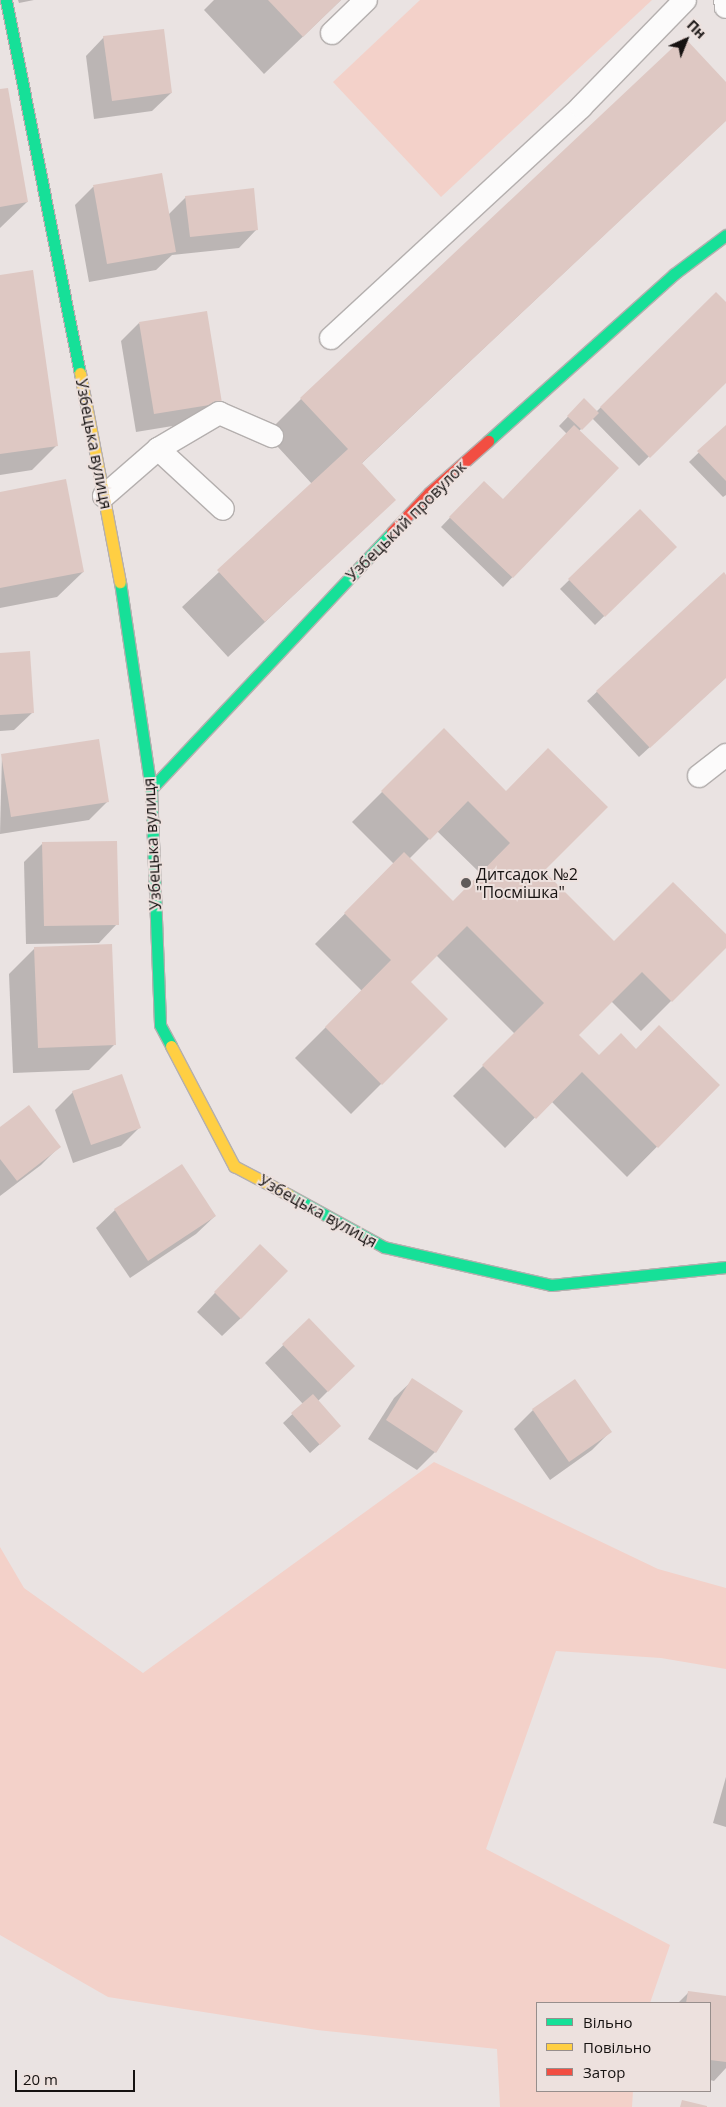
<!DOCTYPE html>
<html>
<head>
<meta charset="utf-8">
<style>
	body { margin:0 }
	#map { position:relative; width:726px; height:2107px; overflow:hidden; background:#eae3e2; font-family:"Open Sans",sans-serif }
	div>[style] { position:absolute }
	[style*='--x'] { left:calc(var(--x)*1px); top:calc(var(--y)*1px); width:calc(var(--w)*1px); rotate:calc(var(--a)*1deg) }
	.green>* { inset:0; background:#f3d1c9 }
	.shadow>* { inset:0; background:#0003 }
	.building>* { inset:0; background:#dec8c3 }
	.roads { filter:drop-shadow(1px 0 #b4afae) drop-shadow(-1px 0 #b4afae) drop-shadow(0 1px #b4afae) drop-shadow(0 -1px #b4afae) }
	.lane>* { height:22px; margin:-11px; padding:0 11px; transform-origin:11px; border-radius:11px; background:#fcfbfb }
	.fast>* { height:11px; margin:-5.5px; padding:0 5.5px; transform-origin:5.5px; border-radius:5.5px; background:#16e098 }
	.slow>* { height:11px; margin:-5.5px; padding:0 5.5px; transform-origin:5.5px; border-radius:5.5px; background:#ffcf43 }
	.jam>* { height:11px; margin:-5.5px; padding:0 5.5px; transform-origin:5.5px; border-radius:5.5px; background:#f24e42 }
	.dots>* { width:14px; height:14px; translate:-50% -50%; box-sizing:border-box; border:2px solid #ede1de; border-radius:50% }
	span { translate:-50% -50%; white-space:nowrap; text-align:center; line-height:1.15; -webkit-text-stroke:4px #ede1de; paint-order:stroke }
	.street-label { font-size:16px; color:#161211 }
	.poi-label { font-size:16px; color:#161211 }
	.left { translate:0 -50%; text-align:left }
	.legend { position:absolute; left:536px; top:2002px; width:175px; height:90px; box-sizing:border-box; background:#ede1de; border:1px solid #978e8c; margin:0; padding:6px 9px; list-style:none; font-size:15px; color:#161211 }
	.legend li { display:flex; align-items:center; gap:10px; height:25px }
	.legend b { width:25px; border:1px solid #978e8c }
	.north { position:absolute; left:661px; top:15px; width:50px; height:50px; -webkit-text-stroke:4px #ede1de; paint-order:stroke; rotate:44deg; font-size:14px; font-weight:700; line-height:20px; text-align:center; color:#161211 }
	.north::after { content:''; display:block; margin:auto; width:18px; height:22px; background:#161211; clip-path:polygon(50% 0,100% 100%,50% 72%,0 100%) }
	.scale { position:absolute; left:15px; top:2070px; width:120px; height:22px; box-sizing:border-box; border:2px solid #161211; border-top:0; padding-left:6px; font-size:15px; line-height:18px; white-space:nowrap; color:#161211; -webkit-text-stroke:4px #ede1de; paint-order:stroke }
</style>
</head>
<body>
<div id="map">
	<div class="green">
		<i style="clip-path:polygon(420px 0,652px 0,441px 197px,333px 82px)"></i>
		<i style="clip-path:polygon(434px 1462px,658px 1569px,726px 1588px,726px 1669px,661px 1658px,556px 1651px,486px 1849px,670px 1945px,650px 2003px,537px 2003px,537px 2091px,633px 2091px,632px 2107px,500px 2107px,497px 2049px,317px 2030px,108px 1997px,0 1935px,0 1547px,24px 1588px,143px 1673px)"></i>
	</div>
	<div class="shadow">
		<i style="clip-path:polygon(18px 0,34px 0,19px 3px)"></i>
		<i style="clip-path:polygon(214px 0,341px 0,264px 74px,204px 10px)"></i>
		<i style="clip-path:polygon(104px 37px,171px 93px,152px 111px,94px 119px,86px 56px)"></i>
		<i style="clip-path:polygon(726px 83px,726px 120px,361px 464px,394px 500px,228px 657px,182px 607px,312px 484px,266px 434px,301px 399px)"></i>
		<i style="clip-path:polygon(0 90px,27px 202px,0 228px)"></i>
		<i style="clip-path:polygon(161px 175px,168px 215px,186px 197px,257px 229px,239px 248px,172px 255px,156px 270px,89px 282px,75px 205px,93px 187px)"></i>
		<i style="clip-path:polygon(0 276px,57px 445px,32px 470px,0 475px)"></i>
		<i style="clip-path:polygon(716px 294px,726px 304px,726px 381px,639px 466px,592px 418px,579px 431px,617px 468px,503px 587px,441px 527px,484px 482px,503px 501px,567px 434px,559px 426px,584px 400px,596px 412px)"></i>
		<i style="clip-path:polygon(139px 323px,221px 403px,203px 421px,136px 432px,121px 341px)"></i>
		<i style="clip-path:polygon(726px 426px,726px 495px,723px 497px,689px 462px)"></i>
		<i style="clip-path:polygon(0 493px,83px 572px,57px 597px,0 608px)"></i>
		<i style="clip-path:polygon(640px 511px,675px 547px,595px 625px,560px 589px)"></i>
		<i style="clip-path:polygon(724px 574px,726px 577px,726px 677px,639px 757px,587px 701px)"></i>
		<i style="clip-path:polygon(0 654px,33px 712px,14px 730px,0 731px)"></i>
		<i style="clip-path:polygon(evenodd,444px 730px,542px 871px,614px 943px,726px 936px,726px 946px,641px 1031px,611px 1001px,577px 1035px,599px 1057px,636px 1050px,718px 1085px,627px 1177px,551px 1101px,505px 1148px,453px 1096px,515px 1034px,436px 955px,409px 982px,446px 1019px,351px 1114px,295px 1058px,362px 991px,315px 944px,394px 864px,352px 822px,444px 730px,437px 831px,481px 874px,453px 902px,409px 859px,437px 831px)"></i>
		<i style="clip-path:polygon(2px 755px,107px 802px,89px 820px,0 834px)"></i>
		<i style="clip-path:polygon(42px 844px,117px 924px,99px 943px,26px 944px,24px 862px)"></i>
		<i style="clip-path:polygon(35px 948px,114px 1045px,89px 1070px,13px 1073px,9px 974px)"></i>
		<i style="clip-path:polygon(73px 1092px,139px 1128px,121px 1146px,73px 1163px,55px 1110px)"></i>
		<i style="clip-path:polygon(0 1129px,59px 1147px,41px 1165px,0 1196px)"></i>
		<i style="clip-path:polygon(115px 1210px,215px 1216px,196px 1234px,130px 1278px,96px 1228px)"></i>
		<i style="clip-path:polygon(242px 1264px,241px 1318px,222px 1336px,197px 1312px)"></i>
		<i style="clip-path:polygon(309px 1320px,353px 1366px,318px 1401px,330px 1435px,310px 1453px,283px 1423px,303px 1404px,265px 1363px)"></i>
		<i style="clip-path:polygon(413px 1380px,435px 1452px,417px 1470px,368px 1439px,394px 1398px)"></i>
		<i style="clip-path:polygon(575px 1381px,610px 1432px,592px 1450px,550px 1480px,514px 1429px,533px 1410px)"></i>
		<i style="clip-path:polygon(726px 1777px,726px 1827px,713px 1823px)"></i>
		<i style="clip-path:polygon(688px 1993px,726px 1997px,726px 2068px,714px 2081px,710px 2080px,710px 2003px,678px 2003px)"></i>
	</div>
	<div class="building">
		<i style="clip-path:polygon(268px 0,341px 0,303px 37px)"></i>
		<i style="clip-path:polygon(164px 29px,172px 93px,112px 101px,103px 36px)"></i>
		<i style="clip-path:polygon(684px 37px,726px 82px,726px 121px,362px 463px,396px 500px,265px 622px,217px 570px,348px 449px,300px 398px)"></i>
		<i style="clip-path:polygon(8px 88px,28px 202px,0 207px,0 89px)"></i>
		<i style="clip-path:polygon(162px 173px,176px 252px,107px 264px,93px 185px)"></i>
		<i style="clip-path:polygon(254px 188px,258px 230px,190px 237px,185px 196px)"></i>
		<i style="clip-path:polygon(33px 270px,58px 446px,0 454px,0 275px)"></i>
		<i style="clip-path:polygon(716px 292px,726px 302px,726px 383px,650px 458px,600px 407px)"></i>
		<i style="clip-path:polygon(207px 311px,222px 403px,154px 414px,139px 322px)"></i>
		<i style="clip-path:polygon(584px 398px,599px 413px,582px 430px,567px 416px)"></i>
		<i style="clip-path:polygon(574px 425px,619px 468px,513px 578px,449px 517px,484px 481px,503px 499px)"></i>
		<i style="clip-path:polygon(726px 425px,726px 481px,697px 451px)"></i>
		<i style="clip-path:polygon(66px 479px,84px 572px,0 588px,0 492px)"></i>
		<i style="clip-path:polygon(640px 509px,677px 547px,605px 617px,568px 579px)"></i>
		<i style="clip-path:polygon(724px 572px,726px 575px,726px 678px,650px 748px,596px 691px)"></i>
		<i style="clip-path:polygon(30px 651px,34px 713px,0 715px,0 653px)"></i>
		<i style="clip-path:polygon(444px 728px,506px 791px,548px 748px,608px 807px,544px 871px,614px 941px,673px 882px,726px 934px,726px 948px,672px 1002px,642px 972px,579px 1035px,599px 1055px,621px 1033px,636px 1049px,659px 1025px,720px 1085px,658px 1148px,582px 1072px,536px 1119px,482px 1065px,544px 1003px,467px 926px,411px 982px,448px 1019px,382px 1085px,325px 1027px,391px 960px,344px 913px,404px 852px,453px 901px,510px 843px,468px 801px,430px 840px,381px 791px)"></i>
		<i style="clip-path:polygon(99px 739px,109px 802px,11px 817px,1px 754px)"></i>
		<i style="clip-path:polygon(117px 841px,119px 925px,44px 926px,42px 842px)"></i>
		<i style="clip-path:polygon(112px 944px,116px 1045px,38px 1048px,34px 947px)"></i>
		<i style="clip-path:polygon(122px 1074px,141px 1128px,91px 1145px,72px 1091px)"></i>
		<i style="clip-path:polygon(29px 1105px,61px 1147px,17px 1181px,0 1159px,0 1127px)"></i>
		<i style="clip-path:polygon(182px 1164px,216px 1216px,148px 1261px,114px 1209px)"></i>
		<i style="clip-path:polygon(260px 1244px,288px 1271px,241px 1319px,214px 1292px)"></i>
		<i style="clip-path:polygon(309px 1318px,355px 1366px,328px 1392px,282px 1344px)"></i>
		<i style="clip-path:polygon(412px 1378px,463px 1411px,436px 1453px,386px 1420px)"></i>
		<i style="clip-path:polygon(575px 1379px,612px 1432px,569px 1462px,532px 1409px)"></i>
		<i style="clip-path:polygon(313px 1394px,341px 1426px,320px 1445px,291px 1413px)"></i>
		<i style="clip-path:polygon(688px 1991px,726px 1996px,726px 2062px,710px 2060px,710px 2003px,686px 2003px)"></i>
		<i style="clip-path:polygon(682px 2100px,707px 2106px,707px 2107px,680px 2107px)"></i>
	</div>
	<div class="roads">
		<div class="lane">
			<i style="--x:725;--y:0;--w:7;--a:82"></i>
			<i style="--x:332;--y:33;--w:47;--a:-44.1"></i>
			<i style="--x:331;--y:338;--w:340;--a:-42.7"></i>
			<i style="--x:581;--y:107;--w:149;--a:-45.8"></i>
			<i style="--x:158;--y:449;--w:71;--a:-30.5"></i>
			<i style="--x:219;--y:413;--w:58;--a:23.5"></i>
			<i style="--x:104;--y:496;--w:72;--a:-41"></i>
			<i style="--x:158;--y:449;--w:88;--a:42.7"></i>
			<i style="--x:699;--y:776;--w:34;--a:-38"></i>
		</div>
		<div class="fast">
			<i style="--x:6;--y:0;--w:380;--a:78.8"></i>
			<i style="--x:488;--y:441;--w:250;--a:-41.9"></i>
			<i style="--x:674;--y:274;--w:65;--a:-36.9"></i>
			<i style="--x:120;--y:582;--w:209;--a:81.5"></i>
			<i style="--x:151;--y:789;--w:236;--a:87.8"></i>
			<i style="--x:160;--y:1025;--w:24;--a:62"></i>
			<i style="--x:151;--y:789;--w:352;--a:-46.8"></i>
			<i style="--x:289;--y:1195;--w:108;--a:28.7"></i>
			<i style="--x:384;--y:1247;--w:171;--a:12.8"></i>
			<i style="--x:551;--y:1285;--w:176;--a:-5.9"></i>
		</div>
		<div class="slow">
			<i style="--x:80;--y:373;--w:213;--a:79.2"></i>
			<i style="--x:171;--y:1046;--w:136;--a:62.3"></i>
			<i style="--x:234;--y:1166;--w:62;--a:27.8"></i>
		</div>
		<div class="jam">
			<i style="--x:392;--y:532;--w:54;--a:-46.5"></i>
			<i style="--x:429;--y:493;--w:79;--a:-41.4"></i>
		</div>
	</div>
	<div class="dots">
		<i style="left:466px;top:883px;background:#605b5a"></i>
	</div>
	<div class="street-label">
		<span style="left:94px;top:444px;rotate:79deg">Узбецька вулиця</span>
		<span style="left:406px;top:521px;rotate:-45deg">Узбецький провулок</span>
		<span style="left:152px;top:844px;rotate:-93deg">Узбецька вулиця</span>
		<span style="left:318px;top:1211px;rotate:29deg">Узбецька вулиця</span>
	</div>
	<div class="poi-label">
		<span class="left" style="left:476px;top:883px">Дитсадок №2<br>"Посмішка"</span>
	</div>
	<ul class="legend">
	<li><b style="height:6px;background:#16e098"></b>Вільно</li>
	<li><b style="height:6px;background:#ffcf43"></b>Повільно</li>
	<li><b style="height:6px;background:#f24e42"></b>Затор</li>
	</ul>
	<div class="north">Пн</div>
	<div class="scale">20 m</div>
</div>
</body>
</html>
